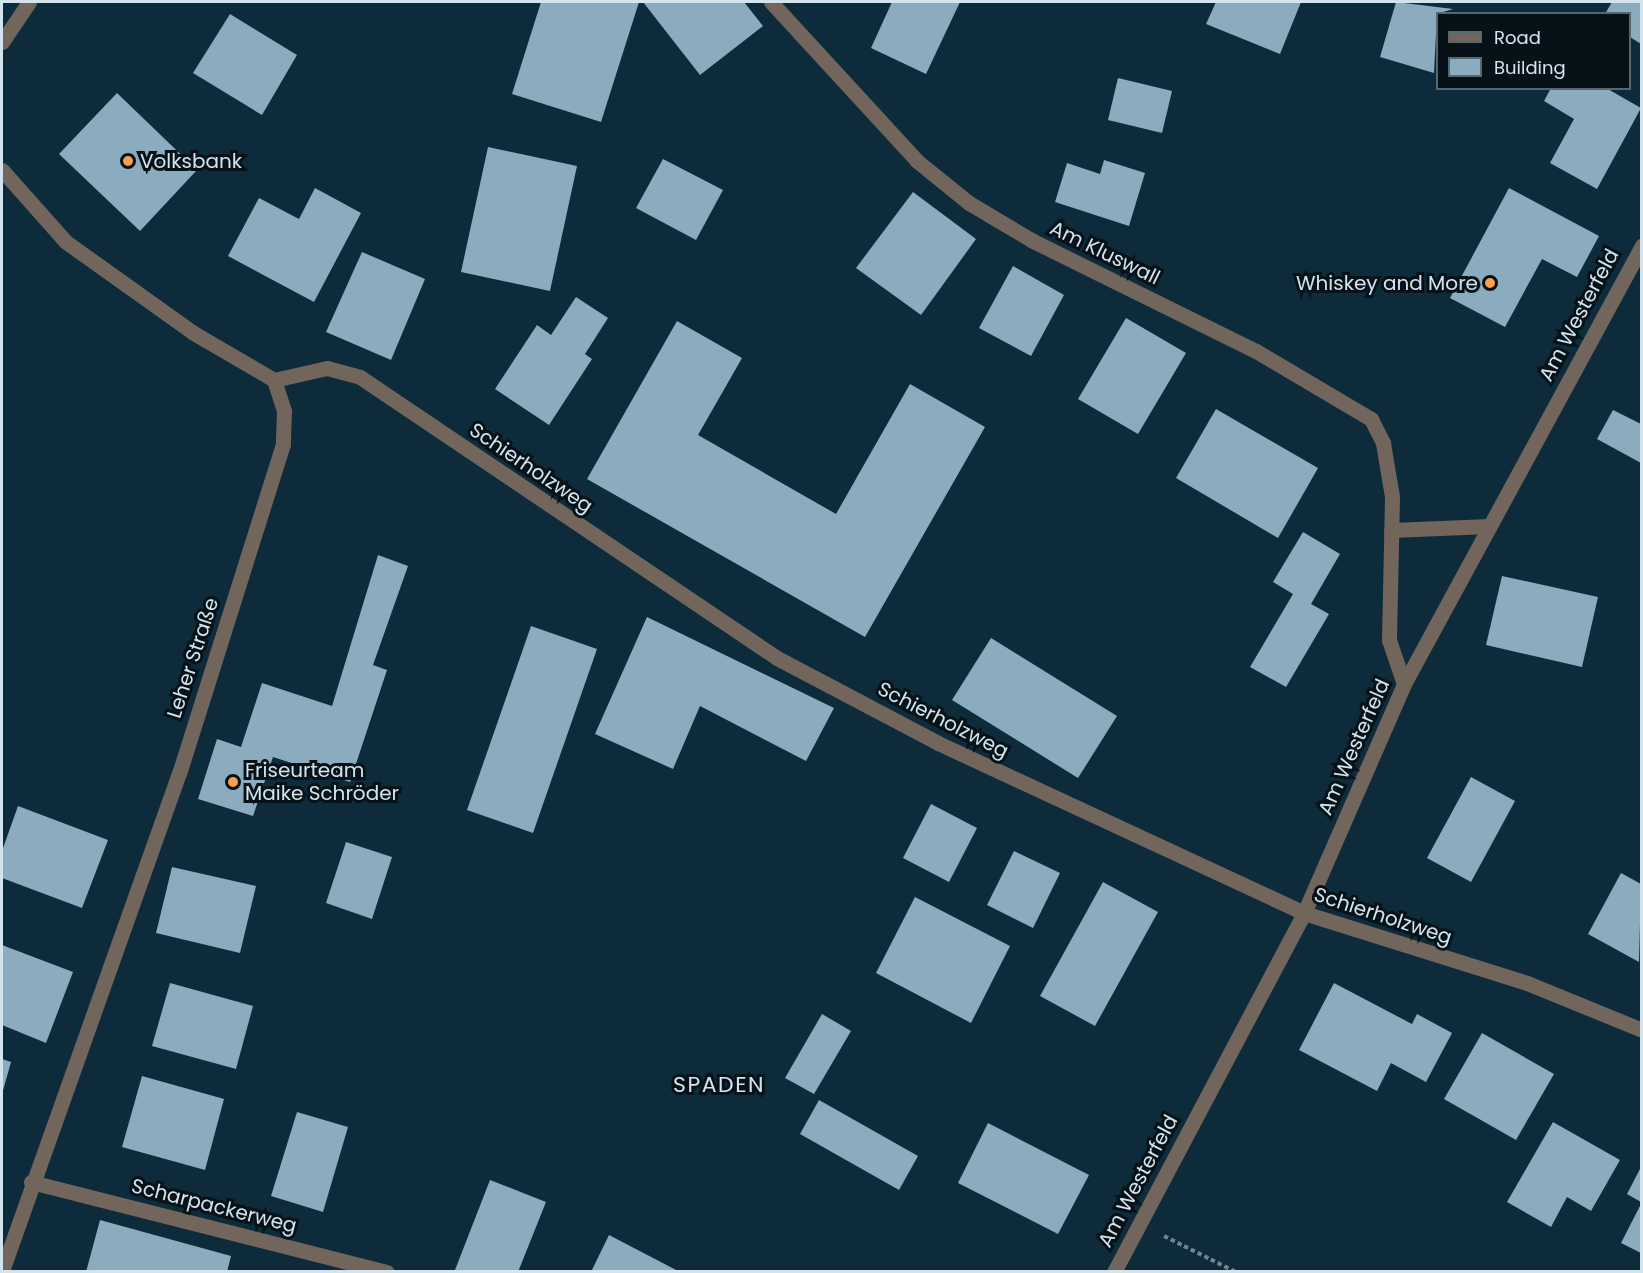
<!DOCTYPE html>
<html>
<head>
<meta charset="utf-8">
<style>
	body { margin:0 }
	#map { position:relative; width:1643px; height:1273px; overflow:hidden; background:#0d2b3a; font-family:Poppins,sans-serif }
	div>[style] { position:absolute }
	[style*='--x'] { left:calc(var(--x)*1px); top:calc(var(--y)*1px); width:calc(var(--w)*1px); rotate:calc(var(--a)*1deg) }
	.building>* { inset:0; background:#8bacbe }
	.path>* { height:4px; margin-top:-2px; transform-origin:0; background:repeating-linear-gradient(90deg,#6c8490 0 4.5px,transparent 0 7.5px) }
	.minor>* { height:15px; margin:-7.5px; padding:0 7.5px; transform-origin:7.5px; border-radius:7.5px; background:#71655c }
	.dots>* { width:16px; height:16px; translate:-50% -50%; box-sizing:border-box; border:3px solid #061218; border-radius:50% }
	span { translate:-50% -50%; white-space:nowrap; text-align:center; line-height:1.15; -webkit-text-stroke:6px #061218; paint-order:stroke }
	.poi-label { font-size:20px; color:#d3e4ee }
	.left { translate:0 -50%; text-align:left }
	.right { translate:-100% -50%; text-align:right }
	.street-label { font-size:20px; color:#d3e4ee }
	.quarter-label { font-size:22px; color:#d3e4ee; letter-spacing:1.5px }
	.frame { position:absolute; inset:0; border:3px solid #d3e4ee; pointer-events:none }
	.legend { position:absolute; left:1436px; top:12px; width:195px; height:78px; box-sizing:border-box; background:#061218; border:2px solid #58666e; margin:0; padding:8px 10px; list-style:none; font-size:18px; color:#d3e4ee }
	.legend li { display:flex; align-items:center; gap:12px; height:30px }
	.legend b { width:30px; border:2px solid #58666e }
</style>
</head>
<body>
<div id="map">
	<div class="building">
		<i style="clip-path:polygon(541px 2px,639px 2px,601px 122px,512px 94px)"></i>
		<i style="clip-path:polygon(643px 2px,744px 2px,763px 26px,700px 75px)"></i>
		<i style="clip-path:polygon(892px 2px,960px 2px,926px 74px,871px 48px)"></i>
		<i style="clip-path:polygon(1216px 2px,1301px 2px,1280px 54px,1206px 24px)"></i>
		<i style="clip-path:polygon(1396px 2px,1453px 9px,1437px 14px,1434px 73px,1380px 57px)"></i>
		<i style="clip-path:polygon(1612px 2px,1641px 2px,1641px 44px,1630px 37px,1630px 14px,1605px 14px)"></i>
		<i style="clip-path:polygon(230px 14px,297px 55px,262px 115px,193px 73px)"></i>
		<i style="clip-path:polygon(1118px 78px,1172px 91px,1162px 133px,1108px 120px)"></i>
		<i style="clip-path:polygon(1551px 88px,1606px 88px,1641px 108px,1597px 189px,1550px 163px,1574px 119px,1544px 101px)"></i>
		<i style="clip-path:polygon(117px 93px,197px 170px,140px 231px,59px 154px)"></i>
		<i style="clip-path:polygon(488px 147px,577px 166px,550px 291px,461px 272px)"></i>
		<i style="clip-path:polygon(663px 159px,723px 190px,696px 240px,636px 208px)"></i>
		<i style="clip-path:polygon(1104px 160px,1145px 173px,1129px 226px,1055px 202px,1067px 163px,1100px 174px)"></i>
		<i style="clip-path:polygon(315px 188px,361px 213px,314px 302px,228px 256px,259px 198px,299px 219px)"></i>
		<i style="clip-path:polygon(1509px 188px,1599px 236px,1577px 277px,1542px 259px,1505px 327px,1450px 298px)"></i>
		<i style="clip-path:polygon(913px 192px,976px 239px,921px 315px,856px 268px)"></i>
		<i style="clip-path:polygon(362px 252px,425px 279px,391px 360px,326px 332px)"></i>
		<i style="clip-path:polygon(1013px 266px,1064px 295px,1031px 356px,979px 328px)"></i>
		<i style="clip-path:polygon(576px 297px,608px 318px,585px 354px,592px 359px,549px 425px,495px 389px,537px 325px,551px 335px)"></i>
		<i style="clip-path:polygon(1126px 318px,1186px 353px,1138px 434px,1078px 399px)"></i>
		<i style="clip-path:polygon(677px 321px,742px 358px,698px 435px,836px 514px,910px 384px,985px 427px,865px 637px,587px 479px)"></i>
		<i style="clip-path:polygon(1216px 409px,1318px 468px,1278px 538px,1176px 478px)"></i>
		<i style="clip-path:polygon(1613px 410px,1641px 424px,1641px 463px,1597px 439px)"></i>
		<i style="clip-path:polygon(1303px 532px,1340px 554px,1311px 604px,1329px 614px,1286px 687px,1250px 667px,1293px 594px,1273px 582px)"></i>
		<i style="clip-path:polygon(378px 555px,408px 566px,373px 665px,387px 670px,350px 782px,273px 757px,253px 816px,198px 799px,217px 739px,241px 747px,262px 683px,332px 706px)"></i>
		<i style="clip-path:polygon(1502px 576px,1598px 597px,1582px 667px,1486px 645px)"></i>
		<i style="clip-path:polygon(647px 617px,834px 708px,806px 761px,700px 706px,673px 769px,595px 734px)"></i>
		<i style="clip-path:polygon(531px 626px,597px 649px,533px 833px,467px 810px)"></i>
		<i style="clip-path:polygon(991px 638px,1117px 716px,1078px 778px,952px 700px)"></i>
		<i style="clip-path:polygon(1471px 777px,1515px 801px,1471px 882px,1427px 858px)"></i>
		<i style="clip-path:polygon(931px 804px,977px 828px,949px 882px,903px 858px)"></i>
		<i style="clip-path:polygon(18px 806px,108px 840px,82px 908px,2px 878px,2px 851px)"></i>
		<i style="clip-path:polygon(346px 842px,392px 857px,372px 919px,326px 903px)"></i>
		<i style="clip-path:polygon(1014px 851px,1060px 873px,1033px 928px,987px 905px)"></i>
		<i style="clip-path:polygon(172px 867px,256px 886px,240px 953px,156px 933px)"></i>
		<i style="clip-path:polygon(1621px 873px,1641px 884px,1639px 962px,1588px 934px)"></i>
		<i style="clip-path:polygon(1103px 882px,1158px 912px,1095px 1026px,1040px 996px)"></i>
		<i style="clip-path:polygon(915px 897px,1010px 946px,971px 1023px,876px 973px)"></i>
		<i style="clip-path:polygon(2px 945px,73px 972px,46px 1043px,2px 1025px)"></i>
		<i style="clip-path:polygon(170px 983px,253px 1006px,236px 1069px,152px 1046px)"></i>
		<i style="clip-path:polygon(1334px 983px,1412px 1024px,1417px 1014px,1452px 1033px,1426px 1082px,1391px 1063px,1377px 1091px,1299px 1050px)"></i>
		<i style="clip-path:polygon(822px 1014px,851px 1031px,814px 1094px,785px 1078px)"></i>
		<i style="clip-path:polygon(1482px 1033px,1554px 1074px,1516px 1140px,1444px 1099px)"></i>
		<i style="clip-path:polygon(2px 1059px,11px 1062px,2px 1094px)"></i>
		<i style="clip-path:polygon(142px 1076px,224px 1099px,205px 1170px,122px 1147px)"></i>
		<i style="clip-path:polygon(819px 1100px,918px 1156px,899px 1190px,800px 1134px)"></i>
		<i style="clip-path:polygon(297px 1112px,348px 1127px,323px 1212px,271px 1196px)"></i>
		<i style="clip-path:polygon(1553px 1122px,1620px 1160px,1591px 1211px,1567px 1197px,1551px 1227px,1507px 1202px)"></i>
		<i style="clip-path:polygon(988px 1123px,1089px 1175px,1058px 1234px,958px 1183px)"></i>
		<i style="clip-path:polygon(1641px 1167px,1641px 1202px,1627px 1194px)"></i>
		<i style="clip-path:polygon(490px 1180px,546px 1202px,518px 1272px,459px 1272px,455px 1270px)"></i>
		<i style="clip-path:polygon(1641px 1204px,1641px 1253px,1621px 1243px)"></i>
		<i style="clip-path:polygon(100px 1220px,231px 1256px,227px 1272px,86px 1272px)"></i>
		<i style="clip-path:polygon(609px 1235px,680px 1272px,591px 1272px)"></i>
	</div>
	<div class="path">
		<i style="--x:1164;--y:1236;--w:80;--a:26.6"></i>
	</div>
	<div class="minor">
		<i style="--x:771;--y:2;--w:216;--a:47.4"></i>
		<i style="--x:917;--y:161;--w:67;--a:38.9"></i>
		<i style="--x:969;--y:203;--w:74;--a:30.7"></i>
		<i style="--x:1033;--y:241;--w:249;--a:26.3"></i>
		<i style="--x:1256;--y:351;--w:134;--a:30.6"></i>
		<i style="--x:1371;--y:419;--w:27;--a:63"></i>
		<i style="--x:1383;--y:443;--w:55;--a:80.5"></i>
		<i style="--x:1392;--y:497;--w:143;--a:91.2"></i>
		<i style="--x:1389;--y:640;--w:46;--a:71.2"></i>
		<i style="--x:2;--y:42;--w:48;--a:-56"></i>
		<i style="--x:2;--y:170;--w:96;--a:48.4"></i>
		<i style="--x:66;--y:242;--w:155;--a:35.5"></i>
		<i style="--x:192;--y:332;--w:95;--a:30.3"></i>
		<i style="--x:274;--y:380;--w:33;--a:72"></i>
		<i style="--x:284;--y:411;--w:33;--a:92"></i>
		<i style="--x:283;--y:444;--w:345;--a:107.5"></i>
		<i style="--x:179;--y:773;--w:529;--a:109.57"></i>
		<i style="--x:274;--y:380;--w:54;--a:-12.8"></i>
		<i style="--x:327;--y:368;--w:34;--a:15"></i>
		<i style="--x:360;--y:377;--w:503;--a:33.97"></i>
		<i style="--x:777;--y:658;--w:182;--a:27.8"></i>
		<i style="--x:938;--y:743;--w:404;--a:24.9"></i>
		<i style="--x:1304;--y:913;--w:234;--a:17.4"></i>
		<i style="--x:1527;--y:983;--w:124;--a:22.2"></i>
		<i style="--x:1391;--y:530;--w:99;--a:-2.3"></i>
		<i style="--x:31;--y:1182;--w:367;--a:14.2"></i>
		<i style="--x:1114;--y:1272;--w:406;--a:-62.1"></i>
		<i style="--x:1304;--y:913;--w:250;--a:-66.4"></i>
		<i style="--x:1404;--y:684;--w:499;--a:-61.5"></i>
	</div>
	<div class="dots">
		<i style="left:128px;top:161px;background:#fa9f4e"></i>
		<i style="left:1490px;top:283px;background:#fa9f4e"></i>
		<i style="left:233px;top:782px;background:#fa9f4e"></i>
	</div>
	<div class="poi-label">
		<span class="left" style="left:140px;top:161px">Volksbank</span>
		<span class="right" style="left:1478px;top:283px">Whiskey and More</span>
		<span class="left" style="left:245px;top:782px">Friseurteam<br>Maike Schröder</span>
	</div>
	<div class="street-label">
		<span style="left:1105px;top:253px;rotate:26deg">Am Kluswall</span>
		<span style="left:1579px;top:315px;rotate:-62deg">Am Westerfeld</span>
		<span style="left:531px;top:468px;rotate:34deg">Schierholzweg</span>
		<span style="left:193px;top:658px;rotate:-72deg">Leher Straße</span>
		<span style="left:943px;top:720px;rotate:27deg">Schierholzweg</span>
		<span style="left:1354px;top:747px;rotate:-66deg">Am Westerfeld</span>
		<span style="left:1383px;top:916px;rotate:18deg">Schierholzweg</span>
		<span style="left:1138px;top:1181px;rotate:-62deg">Am Westerfeld</span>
		<span style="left:214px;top:1206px;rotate:14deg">Scharpackerweg</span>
	</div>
	<div class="quarter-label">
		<span style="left:719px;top:1085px">SPADEN</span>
	</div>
	<div class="frame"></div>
	<ul class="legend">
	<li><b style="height:8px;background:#71655c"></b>Road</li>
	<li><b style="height:16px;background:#8bacbe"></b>Building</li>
	</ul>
</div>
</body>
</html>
